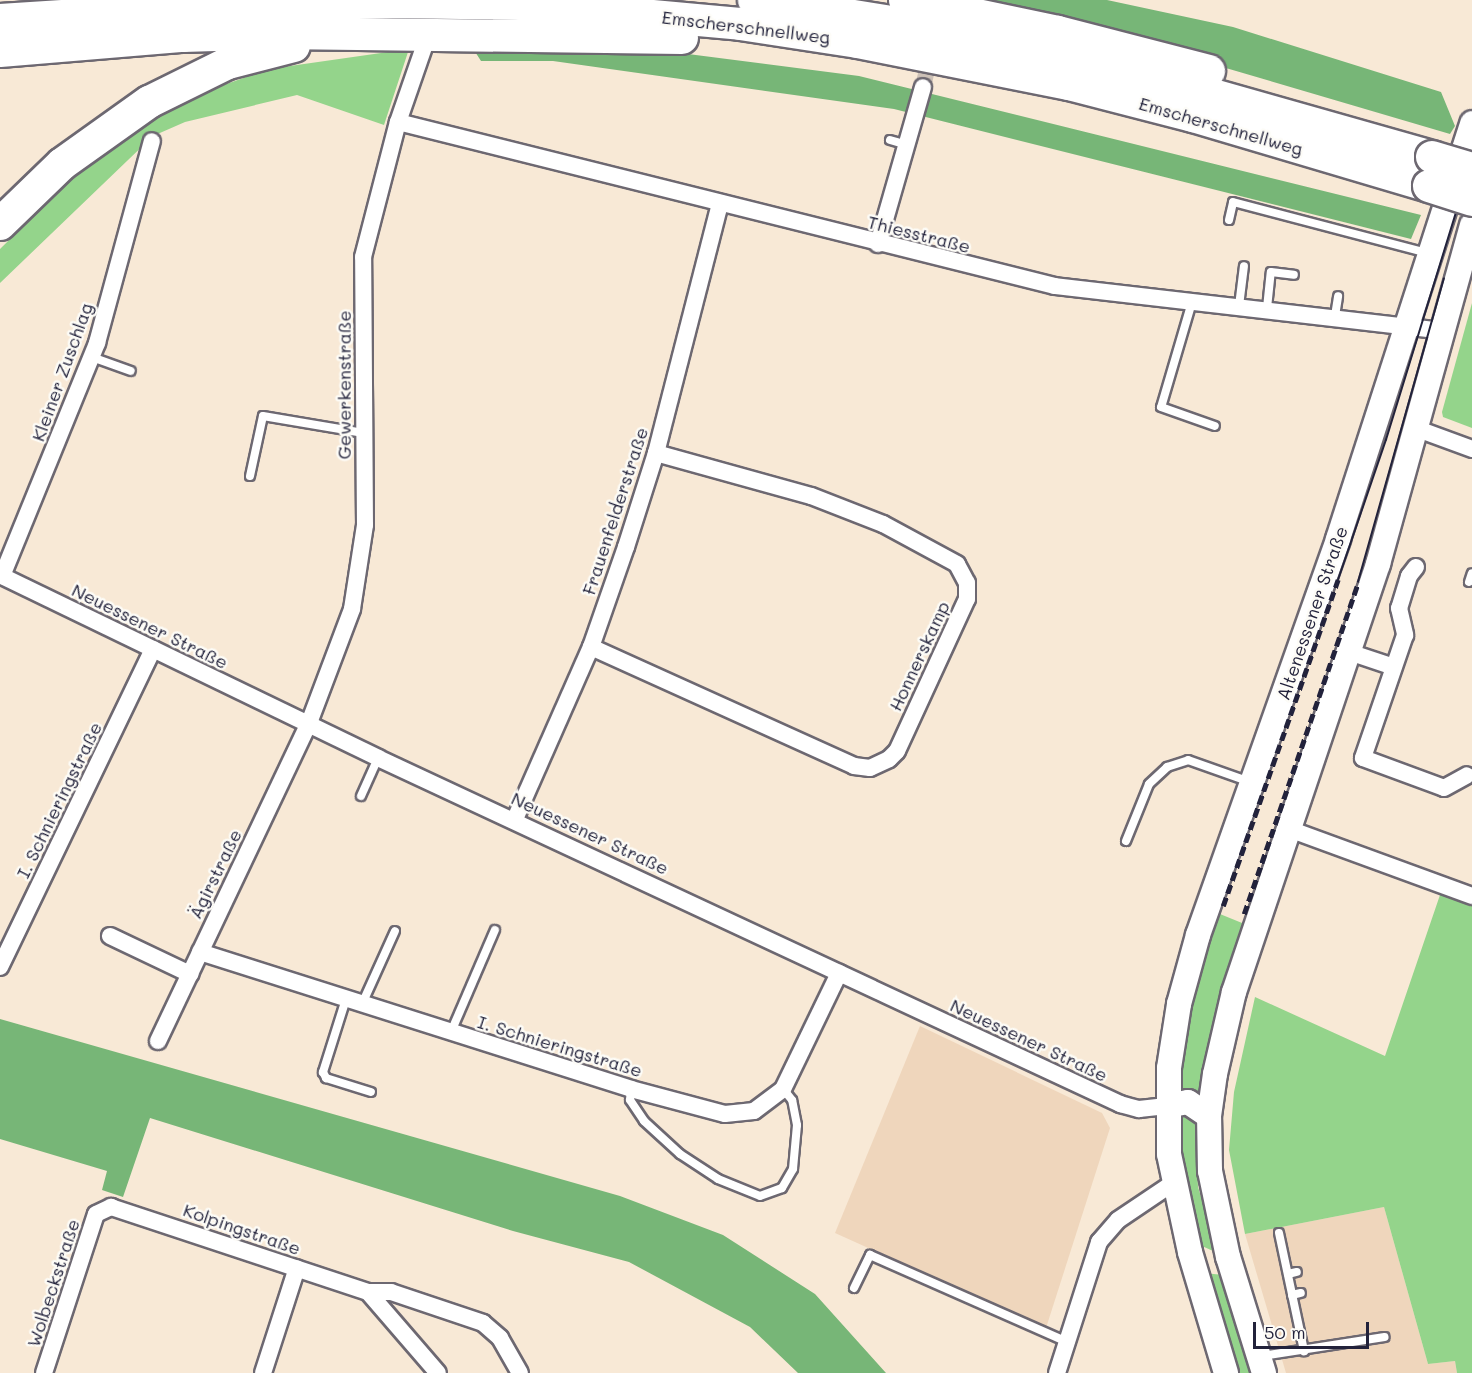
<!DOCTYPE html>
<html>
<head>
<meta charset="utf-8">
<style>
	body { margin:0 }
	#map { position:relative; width:1472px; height:1373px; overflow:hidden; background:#f8e9d6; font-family:Mali,sans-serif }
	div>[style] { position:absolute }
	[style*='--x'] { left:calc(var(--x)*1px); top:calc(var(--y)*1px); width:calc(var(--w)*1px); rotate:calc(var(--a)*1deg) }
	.built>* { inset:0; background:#efd6bc }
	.green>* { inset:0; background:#94d48b }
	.forest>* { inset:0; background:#77b677 }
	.street-tunnel>* { height:16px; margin-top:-8px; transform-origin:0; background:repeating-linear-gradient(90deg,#cdc1b7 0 16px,transparent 0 24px) }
	.roads { filter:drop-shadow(2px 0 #6d6871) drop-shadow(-2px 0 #6d6871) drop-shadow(0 2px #6d6871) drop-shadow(0 -2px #6d6871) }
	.lane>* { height:8px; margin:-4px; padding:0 4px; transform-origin:4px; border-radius:4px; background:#fff }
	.street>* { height:16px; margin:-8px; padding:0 8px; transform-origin:8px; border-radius:8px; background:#fff }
	.secondary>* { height:24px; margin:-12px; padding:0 12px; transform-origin:12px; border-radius:12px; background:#fff }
	.highway>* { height:32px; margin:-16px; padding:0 16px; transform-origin:16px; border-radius:16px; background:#fff }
	.tram>* { height:1.5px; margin:-0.75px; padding:0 0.75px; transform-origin:0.75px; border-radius:0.75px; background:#22223b }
	.rail>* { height:4.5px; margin-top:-2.25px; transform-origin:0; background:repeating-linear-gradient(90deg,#22223b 0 9px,transparent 0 13.5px) }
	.bridges { filter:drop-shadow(2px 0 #6d6871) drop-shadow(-2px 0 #6d6871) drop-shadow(0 2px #6d6871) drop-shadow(0 -2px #6d6871) }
	.highway-bridge>* { height:32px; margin:-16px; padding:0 16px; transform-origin:16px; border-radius:16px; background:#fff }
	span { translate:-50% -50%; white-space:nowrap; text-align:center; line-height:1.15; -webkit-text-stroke:5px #fdfcf7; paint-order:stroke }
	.street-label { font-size:18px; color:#22223b }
	.scale { position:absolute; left:1253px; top:1322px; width:116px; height:27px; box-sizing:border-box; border:3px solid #22223b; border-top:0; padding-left:8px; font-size:18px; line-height:21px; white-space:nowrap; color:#22223b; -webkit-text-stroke:4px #fdfcf7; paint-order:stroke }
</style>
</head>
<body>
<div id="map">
	<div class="built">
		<i style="clip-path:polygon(920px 1026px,1102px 1113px,1110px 1128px,1046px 1328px,835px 1233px)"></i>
		<i style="clip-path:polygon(1384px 1207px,1428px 1364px,1455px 1361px,1457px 1373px,1286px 1373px,1245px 1234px)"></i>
	</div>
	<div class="green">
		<i style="clip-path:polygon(409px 49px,384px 125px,297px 95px,185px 122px,153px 136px,0 283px,0 249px,68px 182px,120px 138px,157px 114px,204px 92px,269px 69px)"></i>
		<i style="clip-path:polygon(1472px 303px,1472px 428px,1443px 417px,1442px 412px)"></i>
		<i style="clip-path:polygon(1441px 892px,1472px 902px,1472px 1373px,1457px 1373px,1455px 1361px,1428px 1364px,1384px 1207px,1245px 1234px,1229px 1150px,1234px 1092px,1255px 997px,1385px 1056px)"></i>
		<i style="clip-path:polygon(1215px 912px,1247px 925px,1204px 1096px,1176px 1093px,1178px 1056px)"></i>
		<i style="clip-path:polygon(1179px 1111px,1195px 1117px,1198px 1187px,1215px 1242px,1213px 1251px,1202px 1246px,1179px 1149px)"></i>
		<i style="clip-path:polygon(1203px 1273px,1224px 1275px,1255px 1373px,1234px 1373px)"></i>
	</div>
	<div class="forest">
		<i style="clip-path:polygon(957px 0,1107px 0,1233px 27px,1441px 92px,1455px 126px,1450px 134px,1219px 66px)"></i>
		<i style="clip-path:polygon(472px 47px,688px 54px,859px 76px,1421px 215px,1411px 239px,894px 109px,553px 61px,481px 61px)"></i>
		<i style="clip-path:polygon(0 1019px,620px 1196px,723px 1235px,815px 1294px,886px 1373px,798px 1373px,750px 1327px,629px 1262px,513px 1231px,150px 1118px,123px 1197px,102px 1190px,107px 1171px,0 1139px)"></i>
	</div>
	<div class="street-tunnel">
		<i style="--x:923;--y:87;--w:37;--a:-77"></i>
	</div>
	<div class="roads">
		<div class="lane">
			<i style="--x:890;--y:140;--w:18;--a:16"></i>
			<i style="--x:1229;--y:220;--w:18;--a:-77"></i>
			<i style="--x:1233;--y:202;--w:201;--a:14.7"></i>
			<i style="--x:1192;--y:302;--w:109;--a:106.4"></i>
			<i style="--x:1161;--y:407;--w:57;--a:19.4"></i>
			<i style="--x:1239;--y:306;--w:40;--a:-82.9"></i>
			<i style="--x:1267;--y:308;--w:36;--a:-84"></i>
			<i style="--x:1271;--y:272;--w:23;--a:7"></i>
			<i style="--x:1335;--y:316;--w:20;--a:-81"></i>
			<i style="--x:92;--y:357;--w:41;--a:19.7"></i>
			<i style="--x:250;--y:476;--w:61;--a:-77.8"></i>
			<i style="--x:263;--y:416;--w:102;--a:9.6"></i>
			<i style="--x:1469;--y:582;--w:9;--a:-72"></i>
			<i style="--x:361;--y:796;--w:42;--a:-65.9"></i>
			<i style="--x:1126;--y:841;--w:61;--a:-68"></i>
			<i style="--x:1149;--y:784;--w:25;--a:-43"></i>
			<i style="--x:1167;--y:767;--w:22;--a:-18"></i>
			<i style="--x:1188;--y:760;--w:66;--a:19.5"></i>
			<i style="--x:346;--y:999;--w:77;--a:107.5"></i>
			<i style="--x:323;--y:1072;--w:7;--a:63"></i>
			<i style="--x:326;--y:1078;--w:47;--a:17.3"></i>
			<i style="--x:362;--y:1004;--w:80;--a:-65.7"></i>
			<i style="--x:451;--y:1032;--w:111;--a:-66.7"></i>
			<i style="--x:631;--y:1089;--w:11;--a:95"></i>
			<i style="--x:630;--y:1100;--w:25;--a:56"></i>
			<i style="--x:644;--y:1121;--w:49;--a:42.5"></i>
			<i style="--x:680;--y:1154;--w:45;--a:33.3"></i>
			<i style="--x:718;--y:1179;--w:45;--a:22"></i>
			<i style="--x:760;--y:1196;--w:23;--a:-20"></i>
			<i style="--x:782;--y:1188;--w:22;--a:-60"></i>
			<i style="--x:793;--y:1169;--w:44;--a:-84.8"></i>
			<i style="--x:797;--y:1125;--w:25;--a:-101"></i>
			<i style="--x:792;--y:1100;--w:14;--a:-129"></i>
			<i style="--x:1279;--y:1233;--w:121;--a:78"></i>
			<i style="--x:1288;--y:1274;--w:9;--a:-13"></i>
			<i style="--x:854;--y:1288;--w:37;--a:-64"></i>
			<i style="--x:870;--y:1255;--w:215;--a:23.8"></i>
			<i style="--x:1292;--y:1295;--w:9;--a:-13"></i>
			<i style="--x:1262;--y:1356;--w:124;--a:-8.8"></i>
		</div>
		<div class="street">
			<i style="--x:398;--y:122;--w:677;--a:14.02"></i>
			<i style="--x:1055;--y:286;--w:389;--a:6.6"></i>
			<i style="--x:878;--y:244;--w:163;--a:-74"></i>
			<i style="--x:1415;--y:428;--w:61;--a:20.2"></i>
			<i style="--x:1416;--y:567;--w:11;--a:128"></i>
			<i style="--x:1409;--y:576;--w:34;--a:107"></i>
			<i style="--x:1399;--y:608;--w:28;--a:77"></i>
			<i style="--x:1405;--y:635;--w:130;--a:108.9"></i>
			<i style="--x:1363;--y:758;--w:86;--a:20.3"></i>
			<i style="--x:1444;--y:788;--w:26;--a:-29"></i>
			<i style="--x:0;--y:575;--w:420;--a:25.8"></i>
			<i style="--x:378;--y:758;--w:819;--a:25"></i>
			<i style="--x:1120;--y:1104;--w:20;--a:15"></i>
			<i style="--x:1139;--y:1109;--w:28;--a:-6"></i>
			<i style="--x:2;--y:576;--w:252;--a:-67.8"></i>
			<i style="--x:97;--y:343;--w:209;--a:-74.8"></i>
			<i style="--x:591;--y:647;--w:289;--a:24.3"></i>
			<i style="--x:854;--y:766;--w:16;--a:7"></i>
			<i style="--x:870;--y:768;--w:21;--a:-25"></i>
			<i style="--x:889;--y:759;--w:11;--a:-45"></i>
			<i style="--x:897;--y:751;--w:167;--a:-65.3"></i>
			<i style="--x:967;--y:599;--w:16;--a:-90"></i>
			<i style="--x:967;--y:583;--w:21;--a:-118"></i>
			<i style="--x:957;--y:564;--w:84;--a:-151.6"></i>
			<i style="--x:883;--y:524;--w:77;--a:-158.7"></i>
			<i style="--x:811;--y:496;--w:161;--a:-164.5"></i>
			<i style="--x:1349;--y:652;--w:47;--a:18.4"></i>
			<i style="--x:515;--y:819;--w:188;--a:-66.2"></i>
			<i style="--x:591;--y:647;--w:106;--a:-70.7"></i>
			<i style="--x:626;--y:547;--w:99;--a:-72.3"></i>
			<i style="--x:656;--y:453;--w:258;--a:-75.6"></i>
			<i style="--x:1289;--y:829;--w:195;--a:20.1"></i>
			<i style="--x:110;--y:936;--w:89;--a:25.4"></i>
			<i style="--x:200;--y:952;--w:452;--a:17.6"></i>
			<i style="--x:631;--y:1089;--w:97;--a:14.9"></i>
			<i style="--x:725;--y:1114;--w:29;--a:-6"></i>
			<i style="--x:754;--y:1111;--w:36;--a:-37"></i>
			<i style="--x:783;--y:1089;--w:129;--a:-64.2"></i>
			<i style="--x:0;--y:967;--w:353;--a:-64.3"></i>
			<i style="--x:158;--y:1041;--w:352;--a:-64.6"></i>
			<i style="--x:309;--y:723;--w:122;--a:-69.3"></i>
			<i style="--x:352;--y:609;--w:85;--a:-81.2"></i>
			<i style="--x:365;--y:525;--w:268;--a:-90.4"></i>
			<i style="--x:363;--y:257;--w:139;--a:-75.5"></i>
			<i style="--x:398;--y:122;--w:79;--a:-70.9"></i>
			<i style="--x:368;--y:1292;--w:23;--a:0"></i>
			<i style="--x:391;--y:1292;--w:97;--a:18.6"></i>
			<i style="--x:483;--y:1323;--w:23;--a:41"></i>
			<i style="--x:500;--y:1338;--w:40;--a:60.3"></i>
			<i style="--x:44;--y:1373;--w:167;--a:-71.9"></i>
			<i style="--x:96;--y:1214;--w:17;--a:-25"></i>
			<i style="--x:111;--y:1207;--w:271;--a:18.3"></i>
			<i style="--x:368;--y:1292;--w:107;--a:49.2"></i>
			<i style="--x:263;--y:1373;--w:110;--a:-72.1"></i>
			<i style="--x:1057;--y:1373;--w:138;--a:-72.2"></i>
			<i style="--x:1099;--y:1242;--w:29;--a:-49"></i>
			<i style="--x:1118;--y:1220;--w:66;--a:-33.9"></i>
		</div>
		<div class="secondary">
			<i style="--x:1167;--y:1106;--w:21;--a:-11"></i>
			<i style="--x:1188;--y:1102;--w:25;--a:34"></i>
			<i style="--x:1226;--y:1373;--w:126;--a:-106.6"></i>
			<i style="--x:1190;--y:1252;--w:100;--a:-102.1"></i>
			<i style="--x:1169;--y:1154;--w:86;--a:-90"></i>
			<i style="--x:1169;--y:1068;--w:65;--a:-81.1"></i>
			<i style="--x:1179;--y:1004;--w:72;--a:-74.6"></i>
			<i style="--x:1198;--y:935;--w:420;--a:-70.5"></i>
			<i style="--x:1338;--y:539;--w:437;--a:-72.1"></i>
			<i style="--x:1264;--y:1373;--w:121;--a:-107.2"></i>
			<i style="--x:1228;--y:1257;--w:88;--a:-101.8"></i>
			<i style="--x:1210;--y:1171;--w:55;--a:-91"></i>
			<i style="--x:1209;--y:1116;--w:42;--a:-81.9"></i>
			<i style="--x:1215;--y:1074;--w:84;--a:-77"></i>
			<i style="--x:1234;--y:992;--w:452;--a:-71.4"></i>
			<i style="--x:1378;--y:564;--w:352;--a:-74.5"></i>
		</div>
		<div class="highway">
			<i style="--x:754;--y:0;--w:210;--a:9.1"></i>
			<i style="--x:961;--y:33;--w:197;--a:13.2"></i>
			<i style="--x:1153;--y:78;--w:290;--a:15.8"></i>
			<i style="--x:905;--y:0;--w:156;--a:11.8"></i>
			<i style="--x:1058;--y:32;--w:156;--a:14.5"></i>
			<i style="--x:0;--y:20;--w:261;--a:-3.7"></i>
			<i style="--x:260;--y:3;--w:132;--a:-0.4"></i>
			<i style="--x:392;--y:2;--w:129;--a:0.9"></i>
			<i style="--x:521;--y:4;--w:220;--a:5.2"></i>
			<i style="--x:740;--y:24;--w:119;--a:8.7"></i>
			<i style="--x:858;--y:42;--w:215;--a:11.3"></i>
			<i style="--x:1069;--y:84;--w:128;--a:14.5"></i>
			<i style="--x:1193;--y:116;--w:246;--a:16.5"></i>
			<i style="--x:0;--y:51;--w:184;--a:-4.7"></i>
			<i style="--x:183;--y:36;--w:96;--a:-1.8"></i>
			<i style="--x:279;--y:33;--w:403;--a:0.7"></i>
			<i style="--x:0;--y:224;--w:86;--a:-44.1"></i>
			<i style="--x:62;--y:164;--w:107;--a:-35.5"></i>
			<i style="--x:149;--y:102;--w:88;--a:-26.3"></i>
			<i style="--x:228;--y:63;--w:68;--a:-14.4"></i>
		</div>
	</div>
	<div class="tram">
		<i style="--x:1338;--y:580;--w:148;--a:-71.1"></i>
		<i style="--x:1386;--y:440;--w:292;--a:-72.9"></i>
		<i style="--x:1358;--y:582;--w:315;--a:-74.2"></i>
	</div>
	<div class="rail">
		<i style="--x:1223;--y:906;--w:346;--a:-70.6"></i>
		<i style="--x:1244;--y:914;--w:351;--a:-71"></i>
	</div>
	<div class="bridges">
		<div class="highway-bridge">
			<i style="--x:1432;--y:157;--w:42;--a:16.7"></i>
			<i style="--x:1429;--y:186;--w:45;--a:18"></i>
		</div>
	</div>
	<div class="street-label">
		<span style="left:746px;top:27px;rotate:7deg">Emscherschnellweg</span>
		<span style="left:1221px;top:126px;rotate:16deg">Emscherschnellweg</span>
		<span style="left:919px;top:234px;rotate:14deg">Thiesstraße</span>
		<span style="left:62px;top:372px;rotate:-70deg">Kleiner Zuschlag</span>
		<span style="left:344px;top:385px;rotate:-90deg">Gewerkenstraße</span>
		<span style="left:615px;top:511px;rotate:-72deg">Frauenfelderstraße</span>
		<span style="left:1312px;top:613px;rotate:-71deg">Altenessener Straße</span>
		<span style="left:150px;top:626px;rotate:26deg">Neuessener Straße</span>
		<span style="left:919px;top:656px;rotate:-65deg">Honnerskamp</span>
		<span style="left:59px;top:800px;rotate:-64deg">I. Schnieringstraße</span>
		<span style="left:590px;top:833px;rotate:25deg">Neuessener Straße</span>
		<span style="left:215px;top:874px;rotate:-64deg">Ägirstraße</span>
		<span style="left:1029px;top:1040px;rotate:25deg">Neuessener Straße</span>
		<span style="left:560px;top:1046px;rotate:17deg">I. Schnieringstraße</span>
		<span style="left:242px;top:1229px;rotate:19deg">Kolpingstraße</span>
		<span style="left:53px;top:1283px;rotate:-72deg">Wolbeckstraße</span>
	</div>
	<div class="scale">50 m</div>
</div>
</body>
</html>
